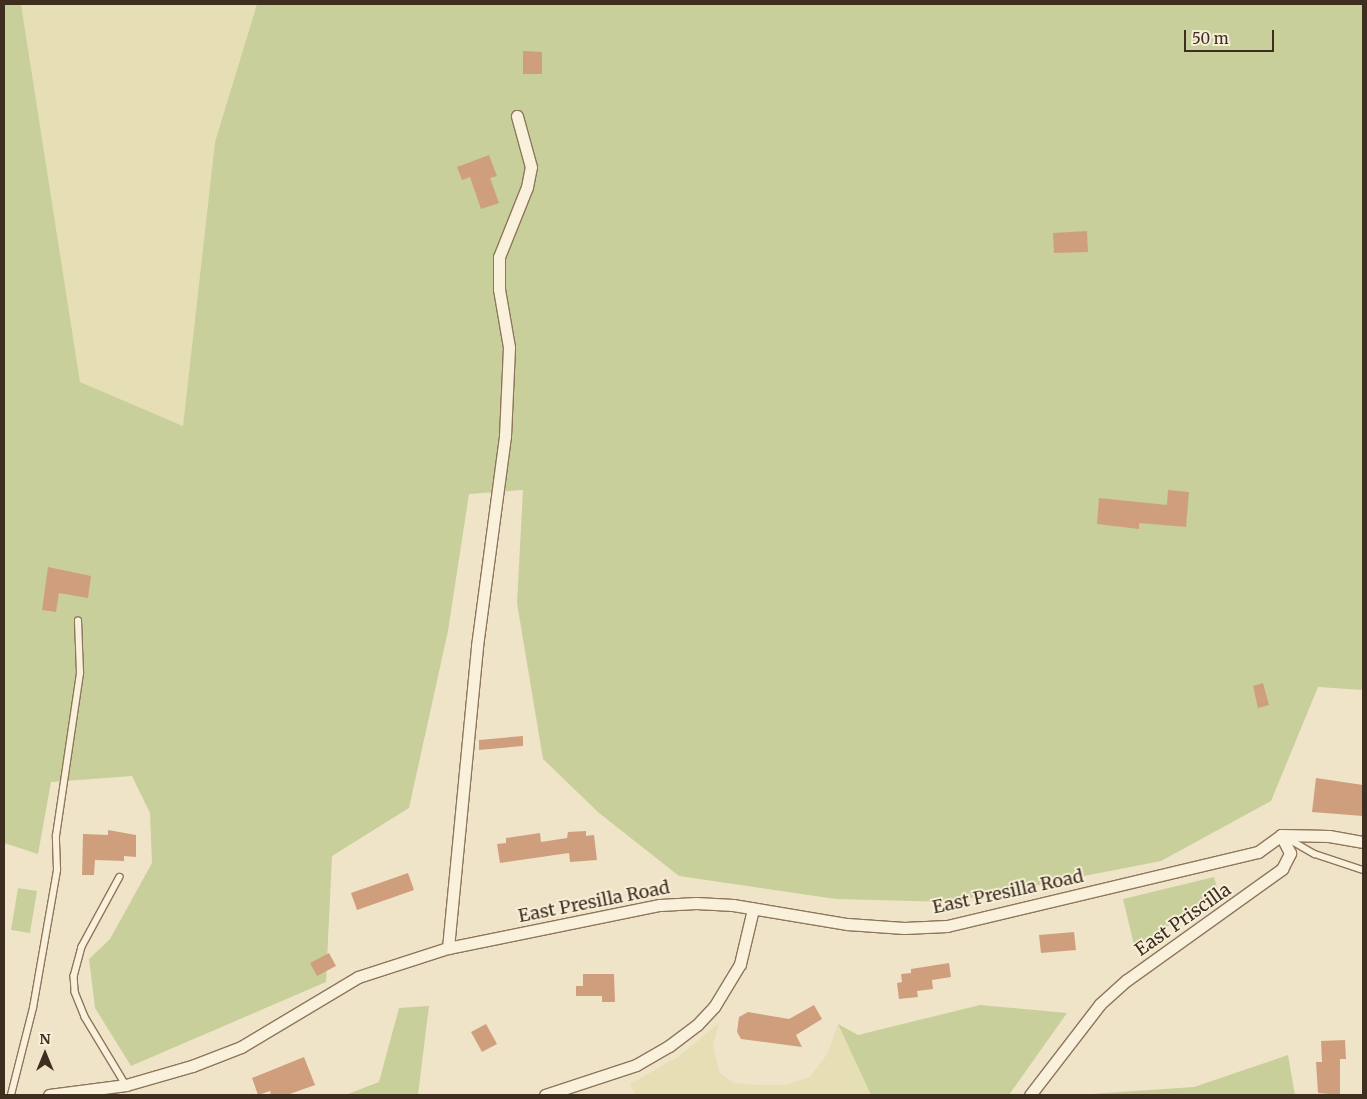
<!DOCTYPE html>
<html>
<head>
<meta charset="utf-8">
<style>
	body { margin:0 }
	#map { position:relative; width:1367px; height:1099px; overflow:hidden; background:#f0e4c8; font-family:Merriweather,serif }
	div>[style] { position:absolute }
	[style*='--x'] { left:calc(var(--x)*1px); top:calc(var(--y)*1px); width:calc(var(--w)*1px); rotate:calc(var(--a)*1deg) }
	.farmland>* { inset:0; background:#e6deb5 }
	.green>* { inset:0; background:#c9cf9b }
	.building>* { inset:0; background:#cf9f7d }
	.roads { filter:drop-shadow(1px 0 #8d765c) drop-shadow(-1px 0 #8d765c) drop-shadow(0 1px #8d765c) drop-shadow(0 -1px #8d765c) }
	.service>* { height:5.5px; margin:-2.75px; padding:0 2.75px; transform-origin:2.75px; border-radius:2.75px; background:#faf1dc }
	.minor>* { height:11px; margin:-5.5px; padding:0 5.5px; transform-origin:5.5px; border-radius:5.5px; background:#faf1dc }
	span { translate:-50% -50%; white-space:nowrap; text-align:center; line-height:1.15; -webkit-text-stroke:4px #f7eed8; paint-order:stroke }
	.street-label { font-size:18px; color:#3d2e20 }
	.frame { position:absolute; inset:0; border:5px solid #3d2e20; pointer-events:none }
	.north { position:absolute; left:20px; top:1029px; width:50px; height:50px; -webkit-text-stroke:4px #f7eed8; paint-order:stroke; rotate:0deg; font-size:14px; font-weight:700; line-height:20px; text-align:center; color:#3d2e20 }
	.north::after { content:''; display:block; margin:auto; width:18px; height:22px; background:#3d2e20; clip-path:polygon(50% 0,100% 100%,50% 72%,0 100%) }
	.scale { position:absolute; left:1184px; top:30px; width:90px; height:22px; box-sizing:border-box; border:2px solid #3d2e20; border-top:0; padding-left:6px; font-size:15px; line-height:18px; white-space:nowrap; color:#3d2e20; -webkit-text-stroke:4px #f7eed8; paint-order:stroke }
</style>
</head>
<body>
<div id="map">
	<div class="farmland">
		<i style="clip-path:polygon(21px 4px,257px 4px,215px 142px,183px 426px,80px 382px)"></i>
		<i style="clip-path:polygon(719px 1023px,713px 1045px,719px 1072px,733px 1083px,757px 1085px,786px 1085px,810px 1077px,828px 1053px,838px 1024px,871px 1095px,635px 1095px,630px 1084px,678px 1057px)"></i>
	</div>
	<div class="green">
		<i style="clip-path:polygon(4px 4px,21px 4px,80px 382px,183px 426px,215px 142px,257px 4px,1363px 4px,1363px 690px,1318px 687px,1271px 801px,1161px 861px,950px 902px,836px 899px,679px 876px,599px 813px,543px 759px,517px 603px,523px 490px,469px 494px,448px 631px,409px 808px,332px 856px,326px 982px,131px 1066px,95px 1008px,89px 959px,110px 939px,152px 863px,150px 813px,132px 776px,51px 782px,38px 854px,4px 843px)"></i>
		<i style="clip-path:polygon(1214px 877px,1218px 891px,1135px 949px,1123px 899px)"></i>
		<i style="clip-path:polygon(18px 888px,37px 891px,30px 933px,11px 930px)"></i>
		<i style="clip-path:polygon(980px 1005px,1067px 1013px,1009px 1095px,871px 1095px,838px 1024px,858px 1035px)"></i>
		<i style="clip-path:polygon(429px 1006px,418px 1095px,345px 1095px,379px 1082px,399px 1008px)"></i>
		<i style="clip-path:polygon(1288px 1055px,1295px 1095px,1076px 1095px,1194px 1087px)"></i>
	</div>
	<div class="building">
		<i style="clip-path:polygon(523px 51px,542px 52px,542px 74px,523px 74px)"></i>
		<i style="clip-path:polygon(489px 155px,497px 176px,490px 178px,499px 203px,481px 209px,470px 177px,462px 180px,457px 167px)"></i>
		<i style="clip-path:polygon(1087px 231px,1088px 252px,1054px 253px,1053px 233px)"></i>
		<i style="clip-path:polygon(1168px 490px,1189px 492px,1186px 527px,1139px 523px,1139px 529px,1097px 524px,1099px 498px,1167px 505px)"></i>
		<i style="clip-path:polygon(48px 567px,91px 576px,88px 598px,59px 593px,56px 612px,42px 610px)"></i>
		<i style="clip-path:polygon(1263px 683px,1269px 705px,1258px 708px,1253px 686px)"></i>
		<i style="clip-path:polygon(523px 736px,523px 746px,479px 750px,479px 740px)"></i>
		<i style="clip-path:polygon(1316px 778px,1363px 785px,1363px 816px,1312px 812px)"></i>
		<i style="clip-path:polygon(108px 830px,136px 835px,136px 857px,124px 856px,124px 861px,95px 860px,94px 875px,82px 875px,83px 834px,108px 835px)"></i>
		<i style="clip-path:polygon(586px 831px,586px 836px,594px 835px,597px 860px,570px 862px,569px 853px,500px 863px,497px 844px,506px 843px,506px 838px,540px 833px,541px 842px,567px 838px,568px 832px)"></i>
		<i style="clip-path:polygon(408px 873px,414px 890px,357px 910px,351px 893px)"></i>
		<i style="clip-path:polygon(1074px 932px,1076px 950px,1041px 953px,1039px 935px)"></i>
		<i style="clip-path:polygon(329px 953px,336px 966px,317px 976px,310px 963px)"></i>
		<i style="clip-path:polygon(949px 963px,951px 977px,932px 980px,933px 989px,917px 991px,918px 997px,899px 999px,897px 983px,902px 982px,901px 974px,911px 973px,911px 969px)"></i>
		<i style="clip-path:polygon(583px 974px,614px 974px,615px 1002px,602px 1002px,602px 996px,576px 996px,576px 986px,583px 986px)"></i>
		<i style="clip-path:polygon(814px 1005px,822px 1019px,796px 1035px,802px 1047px,741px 1039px,737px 1032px,739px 1017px,748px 1012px,789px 1019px)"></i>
		<i style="clip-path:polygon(486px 1024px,497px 1044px,482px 1052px,471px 1032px)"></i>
		<i style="clip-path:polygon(1345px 1040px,1346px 1059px,1340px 1059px,1340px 1095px,1318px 1093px,1316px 1062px,1322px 1062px,1321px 1041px)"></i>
		<i style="clip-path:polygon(304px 1057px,315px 1085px,287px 1095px,271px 1095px,270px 1091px,258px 1095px,252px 1078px)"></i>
	</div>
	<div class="roads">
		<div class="service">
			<i style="--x:1285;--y:837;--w:34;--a:30"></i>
			<i style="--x:1315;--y:854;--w:51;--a:18.4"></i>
			<i style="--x:120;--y:877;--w:80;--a:118.5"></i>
			<i style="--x:82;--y:947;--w:30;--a:105"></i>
			<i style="--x:74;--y:976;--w:16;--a:86"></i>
			<i style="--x:75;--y:992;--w:27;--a:68"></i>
			<i style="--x:85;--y:1017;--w:79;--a:58.9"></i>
			<i style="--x:11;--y:1095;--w:90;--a:-75.8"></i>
			<i style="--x:33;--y:1008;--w:140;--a:-80.1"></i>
			<i style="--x:57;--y:870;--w:34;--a:-92"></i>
			<i style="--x:56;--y:836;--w:165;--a:-81.6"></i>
			<i style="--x:80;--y:673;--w:52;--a:-92.2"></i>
		</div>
		<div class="minor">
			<i style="--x:1281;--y:835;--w:48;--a:1.2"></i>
			<i style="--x:1329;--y:836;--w:35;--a:10"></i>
			<i style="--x:448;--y:948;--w:303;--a:-84.5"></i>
			<i style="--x:477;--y:646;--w:212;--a:-82.4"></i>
			<i style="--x:505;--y:436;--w:89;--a:-87.4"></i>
			<i style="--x:509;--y:347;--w:59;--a:-99.8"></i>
			<i style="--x:499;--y:289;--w:32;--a:-90"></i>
			<i style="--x:499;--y:257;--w:75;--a:-68.2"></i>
			<i style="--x:527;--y:187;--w:20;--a:-79"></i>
			<i style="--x:531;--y:167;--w:53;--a:-105.4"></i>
			<i style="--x:49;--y:1095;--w:78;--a:-7.4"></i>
			<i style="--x:126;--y:1085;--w:69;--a:-16.1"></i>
			<i style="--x:192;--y:1066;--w:53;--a:-21.2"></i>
			<i style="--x:241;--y:1047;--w:136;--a:-30.9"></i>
			<i style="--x:358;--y:977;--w:95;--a:-17.9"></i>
			<i style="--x:448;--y:948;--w:216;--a:-11.5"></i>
			<i style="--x:660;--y:905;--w:36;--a:-3"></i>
			<i style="--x:696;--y:903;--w:37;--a:3"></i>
			<i style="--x:733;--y:905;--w:116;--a:9.5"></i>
			<i style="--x:847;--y:924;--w:57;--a:4"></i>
			<i style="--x:904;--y:928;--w:43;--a:-2.7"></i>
			<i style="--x:947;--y:926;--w:320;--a:-13.4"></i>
			<i style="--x:1258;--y:852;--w:29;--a:-36"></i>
			<i style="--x:545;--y:1095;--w:96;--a:-18.2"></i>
			<i style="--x:636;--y:1065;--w:38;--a:-30"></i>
			<i style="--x:669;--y:1046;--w:35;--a:-37"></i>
			<i style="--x:697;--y:1025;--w:25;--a:-47"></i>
			<i style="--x:714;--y:1007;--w:50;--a:-58.8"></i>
			<i style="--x:740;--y:964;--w:57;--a:-76.7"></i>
			<i style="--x:1030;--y:1095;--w:115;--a:-52.4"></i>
			<i style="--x:1100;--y:1004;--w:36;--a:-42"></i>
			<i style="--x:1127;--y:980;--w:191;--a:-35.6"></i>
			<i style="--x:1282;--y:869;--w:18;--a:-63"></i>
			<i style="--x:1290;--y:853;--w:20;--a:-117"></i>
		</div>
	</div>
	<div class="street-label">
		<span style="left:1008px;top:892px;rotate:-12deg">East Presilla Road</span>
		<span style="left:594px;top:902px;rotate:-11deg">East Presilla Road</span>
		<span style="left:1183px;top:920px;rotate:-35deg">East Priscilla</span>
	</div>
	<div class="frame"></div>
	<div class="north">N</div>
	<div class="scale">50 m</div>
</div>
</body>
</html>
